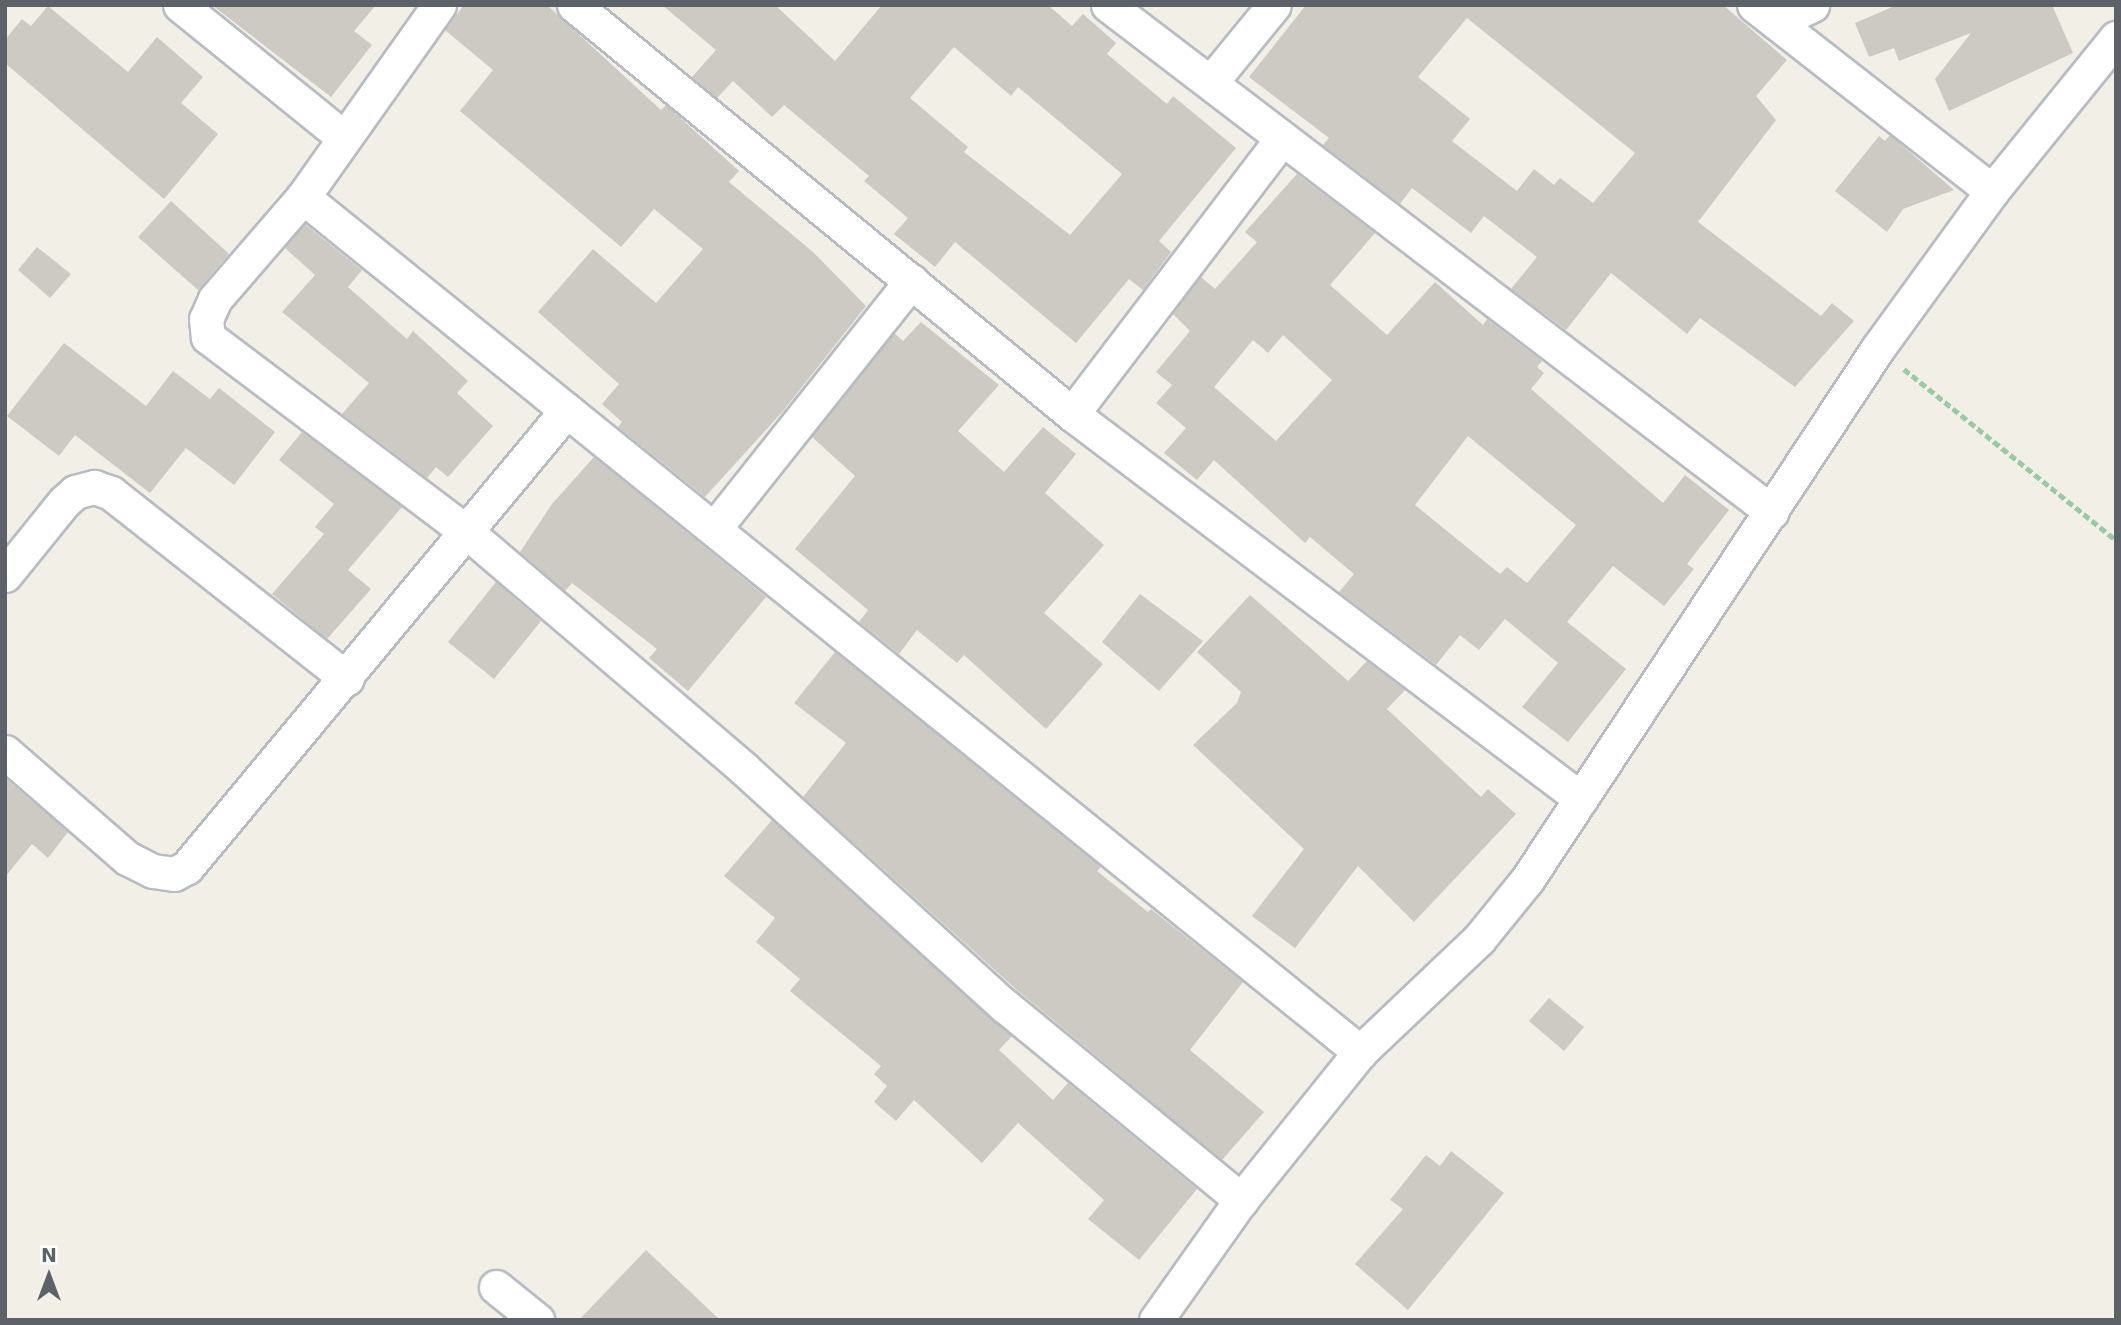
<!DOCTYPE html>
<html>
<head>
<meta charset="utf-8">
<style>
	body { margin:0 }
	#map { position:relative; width:2121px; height:1325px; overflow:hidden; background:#f1efe6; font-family:"DejaVu Sans",sans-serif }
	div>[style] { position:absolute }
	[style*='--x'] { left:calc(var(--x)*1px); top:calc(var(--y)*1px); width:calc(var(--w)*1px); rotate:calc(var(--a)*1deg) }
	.building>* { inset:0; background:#cccac3 }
	.path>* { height:4.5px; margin-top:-2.25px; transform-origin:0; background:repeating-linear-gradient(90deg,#97caa6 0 7px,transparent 0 10.5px) }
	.roads { filter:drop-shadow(2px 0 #b8bcc1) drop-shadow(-2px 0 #b8bcc1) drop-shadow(0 2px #b8bcc1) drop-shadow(0 -2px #b8bcc1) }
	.minor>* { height:33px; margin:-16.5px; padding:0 16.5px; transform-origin:16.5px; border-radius:16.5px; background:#fff }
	span { translate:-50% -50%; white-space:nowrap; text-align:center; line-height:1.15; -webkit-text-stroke:5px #fff; paint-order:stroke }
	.frame { position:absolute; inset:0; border:7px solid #5d6268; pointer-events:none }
	.north { position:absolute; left:14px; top:1241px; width:70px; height:70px; -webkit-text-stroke:5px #fff; paint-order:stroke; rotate:0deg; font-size:19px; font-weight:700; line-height:28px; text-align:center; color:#5d6268 }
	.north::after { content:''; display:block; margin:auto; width:24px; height:32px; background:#5d6268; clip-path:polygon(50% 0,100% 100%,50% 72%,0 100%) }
</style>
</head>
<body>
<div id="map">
	<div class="building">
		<i style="clip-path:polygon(212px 5px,376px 5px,354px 31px,372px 45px,331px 97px)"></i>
		<i style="clip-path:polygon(464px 5px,547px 5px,661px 110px,666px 105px,739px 171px,729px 182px,813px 252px,866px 306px,783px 411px,705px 497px,618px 427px,622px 422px,602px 404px,619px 384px,538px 312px,593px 249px,656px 303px,703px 249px,654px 209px,621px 247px,460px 111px,493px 70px,445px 30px)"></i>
		<i style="clip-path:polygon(evenodd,662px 5px,775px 5px,835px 61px,882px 5px,1048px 5px,1072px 26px,1083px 14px,1116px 43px,1107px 54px,1167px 104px,1173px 96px,1236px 148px,1159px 241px,1171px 252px,1143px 290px,1129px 279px,1076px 343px,955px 242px,935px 267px,894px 234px,908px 218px,864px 181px,869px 176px,784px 105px,772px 117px,733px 81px,717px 98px,692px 77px,716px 50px,662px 5px,954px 47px,1011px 96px,1018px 87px,1122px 174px,1070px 235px,964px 152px,968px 147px,910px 98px,954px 47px)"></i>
		<i style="clip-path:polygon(evenodd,1306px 5px,1723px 5px,1787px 60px,1756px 96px,1776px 120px,1698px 222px,1821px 316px,1832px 303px,1854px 321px,1795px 387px,1700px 318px,1687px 334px,1611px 273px,1566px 330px,1511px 289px,1537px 257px,1484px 216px,1471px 233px,1412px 188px,1400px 204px,1323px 145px,1329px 138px,1249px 77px,1306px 5px,1467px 18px,1635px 153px,1593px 203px,1560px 178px,1554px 185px,1534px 169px,1517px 191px,1452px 141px,1470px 119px,1418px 77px,1467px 18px)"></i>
		<i style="clip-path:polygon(1897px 5px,2052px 5px,2073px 53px,1949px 111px,1935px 79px,1971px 33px,1899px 61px,1894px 48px,1869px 57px,1855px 23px)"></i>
		<i style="clip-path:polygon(48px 6px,128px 72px,157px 37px,203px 77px,181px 103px,218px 134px,164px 199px,5px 63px,5px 40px,22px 19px,31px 26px)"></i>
		<i style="clip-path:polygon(1890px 135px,1954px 190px,1903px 209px,1887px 232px,1835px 191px,1879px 136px,1885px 141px)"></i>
		<i style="clip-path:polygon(evenodd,1297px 174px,1375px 233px,1330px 285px,1387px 335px,1435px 282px,1483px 325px,1487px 319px,1542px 361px,1537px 367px,1544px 373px,1531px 389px,1663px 503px,1685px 475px,1729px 510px,1687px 564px,1694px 569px,1664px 606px,1613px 566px,1567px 622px,1626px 669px,1568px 742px,1522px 707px,1558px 663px,1505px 619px,1479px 650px,1460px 635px,1436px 665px,1339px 592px,1354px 574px,1310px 537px,1305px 543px,1214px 460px,1197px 480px,1164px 453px,1186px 428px,1156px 403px,1172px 385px,1156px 372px,1190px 331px,1173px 314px,1201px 277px,1215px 289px,1257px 242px,1245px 232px,1297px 174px,1283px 335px,1332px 380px,1276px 441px,1214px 387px,1253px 340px,1268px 353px,1283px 335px,1297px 174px,1468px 436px,1576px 525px,1527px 583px,1507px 567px,1500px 574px,1415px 505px,1468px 436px)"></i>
		<i style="clip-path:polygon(171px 201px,229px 254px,198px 290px,138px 237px)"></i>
		<i style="clip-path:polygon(305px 224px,362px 270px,348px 287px,407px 339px,413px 331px,468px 381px,457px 393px,493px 426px,448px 477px,436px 467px,427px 478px,342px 414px,369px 383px,282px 312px,315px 275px,285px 248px)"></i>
		<i style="clip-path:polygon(37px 247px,71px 274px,50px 298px,18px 270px)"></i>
		<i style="clip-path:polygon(921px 322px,999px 385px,958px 431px,1004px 472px,1043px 427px,1076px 454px,1045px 493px,1104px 545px,1044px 613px,1103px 664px,1046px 729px,964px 655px,957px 663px,917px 630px,899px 654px,859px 622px,868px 610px,795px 549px,855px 476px,812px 437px,894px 333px,903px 341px)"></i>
		<i style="clip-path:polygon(64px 343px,146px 406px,173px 371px,210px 399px,219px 388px,275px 432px,234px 485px,186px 448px,150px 493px,75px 435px,59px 456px,7px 416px)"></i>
		<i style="clip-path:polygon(302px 432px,402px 507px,348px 570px,371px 589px,327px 639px,272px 594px,324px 534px,315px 527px,334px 504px,279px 460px)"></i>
		<i style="clip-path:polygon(594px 457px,766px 597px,688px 691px,649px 658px,657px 649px,572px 583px,565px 591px,520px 552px,552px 504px)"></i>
		<i style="clip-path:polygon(496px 582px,541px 621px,494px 679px,448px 642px)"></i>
		<i style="clip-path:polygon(1140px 594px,1203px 641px,1159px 691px,1102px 642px)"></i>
		<i style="clip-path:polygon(1250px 595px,1348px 681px,1367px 661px,1405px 690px,1387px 709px,1481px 797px,1488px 789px,1516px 814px,1414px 922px,1358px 866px,1295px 948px,1252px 916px,1304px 849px,1193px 745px,1237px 703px,1241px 692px,1197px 652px)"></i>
		<i style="clip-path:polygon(835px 652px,1101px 867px,1097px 871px,1148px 912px,1151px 909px,1243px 982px,1190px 1050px,1264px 1112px,1222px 1160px,1018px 991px,803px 797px,846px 743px,794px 703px)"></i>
		<i style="clip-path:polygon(5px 778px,68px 832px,48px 858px,32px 844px,5px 877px)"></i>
		<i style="clip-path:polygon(772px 820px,1012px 1036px,999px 1050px,1053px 1100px,1068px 1083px,1197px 1189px,1139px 1260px,1088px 1219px,1104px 1200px,1018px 1123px,982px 1163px,914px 1100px,896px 1121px,874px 1102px,887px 1086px,874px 1074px,881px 1066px,790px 991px,800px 979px,756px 942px,775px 918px,724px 876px)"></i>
		<i style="clip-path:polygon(1549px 998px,1584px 1027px,1564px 1051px,1529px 1021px)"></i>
		<i style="clip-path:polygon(1451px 1151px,1504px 1193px,1408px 1310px,1355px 1264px,1403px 1209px,1390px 1200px,1426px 1155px,1440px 1166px)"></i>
		<i style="clip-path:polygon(646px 1250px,720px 1320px,579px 1320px)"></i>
	</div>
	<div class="path">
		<i style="--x:1904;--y:369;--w:272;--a:38.9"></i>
	</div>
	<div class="roads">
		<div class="minor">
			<i style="--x:180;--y:5;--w:211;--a:39"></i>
			<i style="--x:439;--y:5;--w:235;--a:125.3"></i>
			<i style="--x:303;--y:197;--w:135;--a:130.8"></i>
			<i style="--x:215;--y:299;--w:22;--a:114"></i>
			<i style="--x:206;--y:319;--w:18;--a:84"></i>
			<i style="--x:208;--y:337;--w:326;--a:37"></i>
			<i style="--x:468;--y:533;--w:362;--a:40.5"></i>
			<i style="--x:743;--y:768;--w:354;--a:42.3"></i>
			<i style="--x:1005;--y:1006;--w:306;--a:39.4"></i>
			<i style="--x:574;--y:5;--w:644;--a:39.4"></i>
			<i style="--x:1072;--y:414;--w:638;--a:37.1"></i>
			<i style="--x:1108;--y:5;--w:835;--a:37.36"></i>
			<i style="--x:1754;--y:5;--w:302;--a:38"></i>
			<i style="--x:1776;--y:22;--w:40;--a:-25"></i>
			<i style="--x:1211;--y:82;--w:99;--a:-50.7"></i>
			<i style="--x:303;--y:197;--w:1360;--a:38.97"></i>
			<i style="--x:1072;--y:414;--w:343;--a:-52.7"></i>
			<i style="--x:714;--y:529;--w:317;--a:-51.5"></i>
			<i style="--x:5;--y:575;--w:94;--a:-51.1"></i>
			<i style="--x:64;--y:502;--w:15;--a:-42"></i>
			<i style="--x:75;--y:492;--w:20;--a:-15"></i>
			<i style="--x:94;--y:487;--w:18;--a:19"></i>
			<i style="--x:111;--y:493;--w:300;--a:38.2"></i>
			<i style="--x:5;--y:752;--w:162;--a:41"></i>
			<i style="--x:127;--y:858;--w:29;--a:27"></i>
			<i style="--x:153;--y:871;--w:21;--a:8"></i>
			<i style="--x:174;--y:874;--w:15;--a:-28"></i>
			<i style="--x:187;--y:867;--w:594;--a:-50.26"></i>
			<i style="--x:496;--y:1287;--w:53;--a:38.8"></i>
			<i style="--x:1156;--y:1320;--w:147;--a:-54.7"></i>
			<i style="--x:1241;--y:1200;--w:190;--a:-51.2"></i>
			<i style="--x:1360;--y:1052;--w:164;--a:-43.5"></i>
			<i style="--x:1479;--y:939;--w:76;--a:-50.9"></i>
			<i style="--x:1527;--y:880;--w:637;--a:-56.58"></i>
			<i style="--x:1878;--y:348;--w:194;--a:-54"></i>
			<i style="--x:1992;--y:191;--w:197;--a:-51"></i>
		</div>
	</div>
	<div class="frame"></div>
	<div class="north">N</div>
</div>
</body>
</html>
